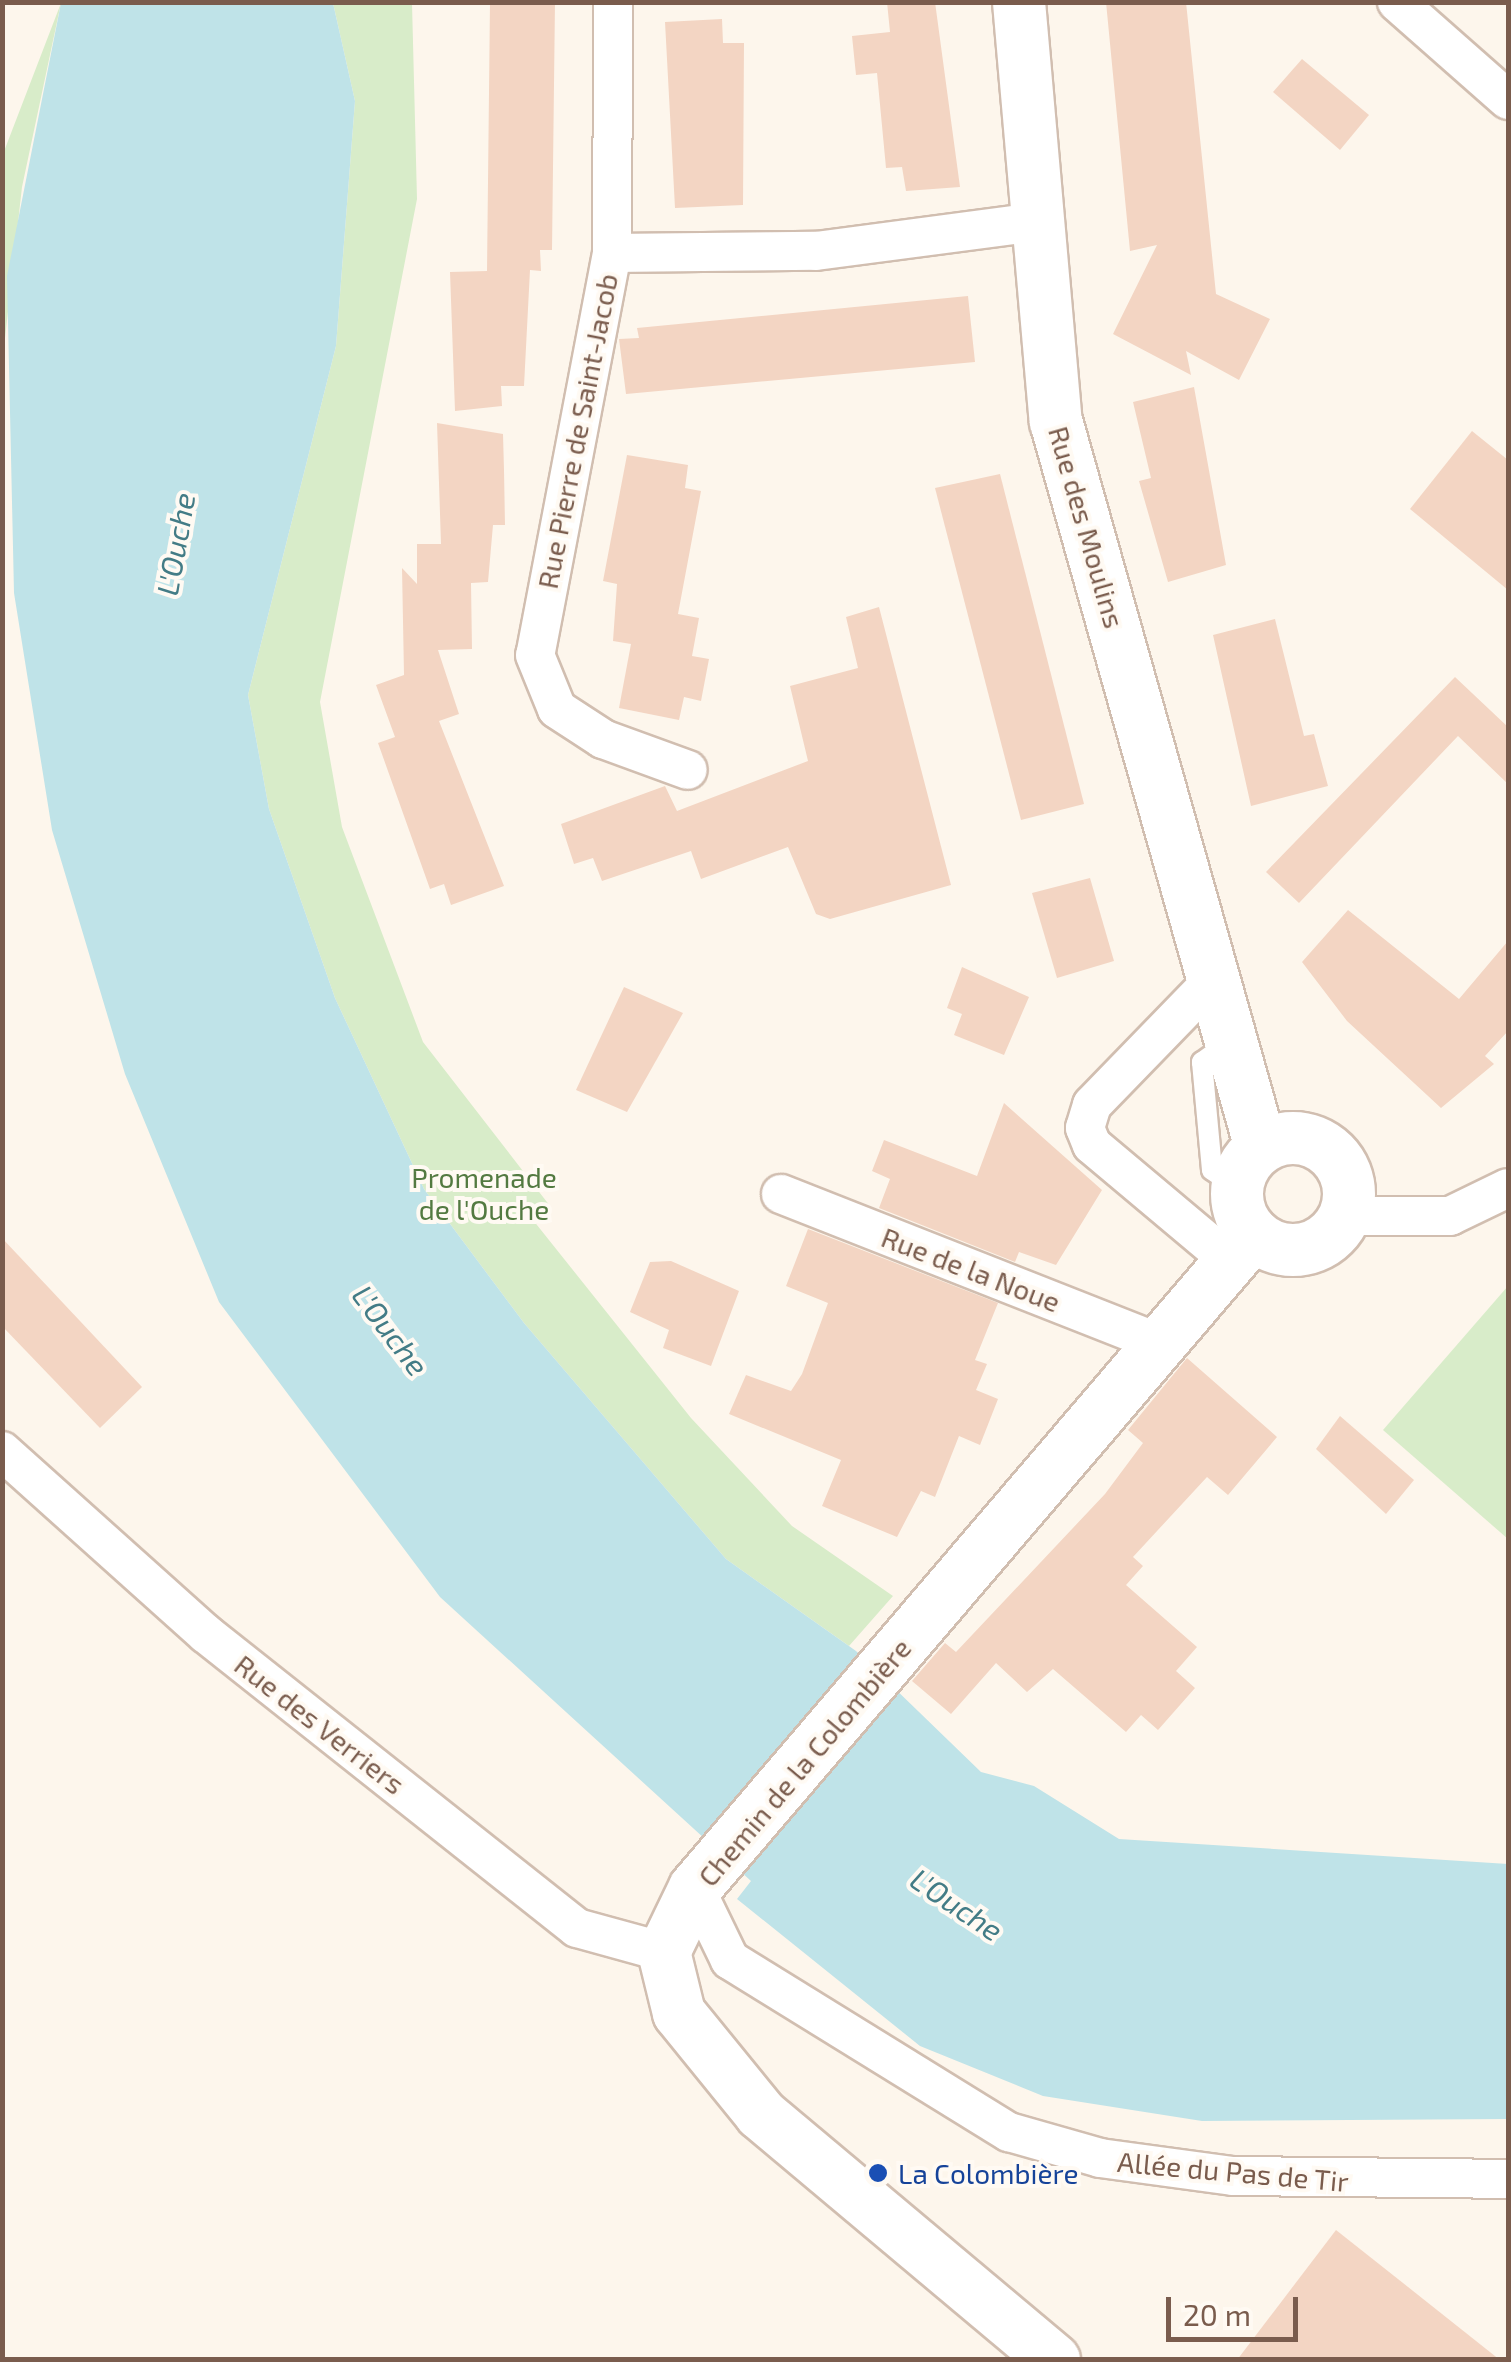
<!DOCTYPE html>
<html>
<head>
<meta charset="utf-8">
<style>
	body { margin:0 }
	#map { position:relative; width:1511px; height:2362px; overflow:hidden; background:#fdf6ec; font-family:"Exo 2",sans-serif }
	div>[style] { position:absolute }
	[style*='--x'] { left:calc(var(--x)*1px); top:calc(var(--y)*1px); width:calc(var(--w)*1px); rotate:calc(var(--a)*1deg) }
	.green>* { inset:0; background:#d8ecc9 }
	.water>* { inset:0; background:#bfe3e8 }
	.building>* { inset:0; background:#f3d5c3 }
	.roads { filter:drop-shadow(2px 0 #d1beb0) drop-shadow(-2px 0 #d1beb0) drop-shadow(0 2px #d1beb0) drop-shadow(0 -2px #d1beb0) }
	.lane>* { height:20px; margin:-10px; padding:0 10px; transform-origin:10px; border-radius:10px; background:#fff }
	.street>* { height:38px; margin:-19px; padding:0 19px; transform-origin:19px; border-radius:19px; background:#fff }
	.secondary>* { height:52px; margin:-26px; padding:0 26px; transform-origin:26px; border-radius:26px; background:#fff }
	.secondary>.ring { margin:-26px; padding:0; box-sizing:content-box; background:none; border:52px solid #fff; border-radius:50% }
	.dots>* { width:28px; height:28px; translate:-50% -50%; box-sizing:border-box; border:5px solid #fffaf3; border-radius:50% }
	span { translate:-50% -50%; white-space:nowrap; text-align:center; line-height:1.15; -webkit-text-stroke:8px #fffaf3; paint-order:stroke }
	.street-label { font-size:28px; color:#7a5c4d }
	.park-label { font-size:28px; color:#537a41 }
	.transit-label { font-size:28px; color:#164399 }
	.left { translate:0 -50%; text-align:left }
	.water-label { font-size:30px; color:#437c86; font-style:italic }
	.frame { position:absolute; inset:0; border:5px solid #7a5c4d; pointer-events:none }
	.scale { position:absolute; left:1166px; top:2297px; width:132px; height:45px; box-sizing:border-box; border:5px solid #7a5c4d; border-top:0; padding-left:12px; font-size:30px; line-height:35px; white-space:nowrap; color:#7a5c4d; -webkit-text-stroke:8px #fffaf3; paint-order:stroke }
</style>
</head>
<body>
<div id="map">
	<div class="green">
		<i style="clip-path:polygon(61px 3px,22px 187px,3px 356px,3px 154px)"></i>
		<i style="clip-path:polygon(333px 3px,412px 3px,417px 199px,320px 702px,342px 827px,423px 1042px,550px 1206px,529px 1215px,691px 1418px,792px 1526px,893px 1596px,849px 1646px,726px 1559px,524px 1323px,424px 1189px,335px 998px,269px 809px,248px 695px,336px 346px,355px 101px)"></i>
		<i style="clip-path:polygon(1508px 1286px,1508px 1539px,1383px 1430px)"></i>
	</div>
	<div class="water">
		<i style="clip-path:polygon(61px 3px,333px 3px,355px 101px,336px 346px,248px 695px,269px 809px,335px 998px,424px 1189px,524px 1323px,726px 1559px,856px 1651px,981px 1772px,1034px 1786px,1119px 1839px,1508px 1864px,1508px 2119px,1202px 2121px,1043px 2096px,920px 2046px,737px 1899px,751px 1881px,440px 1597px,219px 1302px,125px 1074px,52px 830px,14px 593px,7px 276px)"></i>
	</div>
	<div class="building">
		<i style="clip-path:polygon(490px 2px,555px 2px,552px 250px,540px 250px,541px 271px,530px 270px,524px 386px,501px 386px,502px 406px,455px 411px,450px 272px,487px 271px)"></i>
		<i style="clip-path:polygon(887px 2px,935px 2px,960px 187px,906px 191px,902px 167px,886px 168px,877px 73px,856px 75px,852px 36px,890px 32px)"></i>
		<i style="clip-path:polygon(1106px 2px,1186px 2px,1216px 294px,1270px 319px,1239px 380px,1186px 351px,1191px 375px,1113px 334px,1157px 245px,1130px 251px)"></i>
		<i style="clip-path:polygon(722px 19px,723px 43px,744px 43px,743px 205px,675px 208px,665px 22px)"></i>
		<i style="clip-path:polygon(1302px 59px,1369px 115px,1340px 150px,1273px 92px)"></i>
		<i style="clip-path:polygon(968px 296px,975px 362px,626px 394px,619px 339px,639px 338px,637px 328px)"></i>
		<i style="clip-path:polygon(1194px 387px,1226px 565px,1168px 582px,1139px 481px,1151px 478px,1133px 402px)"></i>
		<i style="clip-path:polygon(437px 423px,503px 434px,504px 470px,505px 525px,493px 525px,488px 582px,471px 583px,472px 649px,438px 650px,459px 714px,439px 721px,504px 886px,451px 905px,444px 884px,430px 889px,378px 743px,395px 737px,376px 685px,404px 675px,402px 568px,417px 584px,417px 544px,441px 544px)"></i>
		<i style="clip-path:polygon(1472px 431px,1508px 460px,1508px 590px,1410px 509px)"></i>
		<i style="clip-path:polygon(627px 455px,688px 465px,685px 488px,701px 491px,678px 614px,699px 618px,692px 656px,709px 659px,701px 701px,684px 697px,679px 720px,619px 708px,631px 644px,613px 641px,617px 584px,603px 581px)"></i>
		<i style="clip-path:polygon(1000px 474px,1084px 804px,1021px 820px,935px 488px)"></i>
		<i style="clip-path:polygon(879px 607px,951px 885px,830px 919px,816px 914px,788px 847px,701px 879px,691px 851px,602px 881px,593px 858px,574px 864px,561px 824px,665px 786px,677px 811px,808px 761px,790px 686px,858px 668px,846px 617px)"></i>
		<i style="clip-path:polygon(1275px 619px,1304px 736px,1314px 734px,1328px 786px,1251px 806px,1213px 635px)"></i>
		<i style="clip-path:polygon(1455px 677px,1508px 727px,1508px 784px,1458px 736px,1299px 903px,1266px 872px)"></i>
		<i style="clip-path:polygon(1090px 878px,1114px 961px,1057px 978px,1032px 893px)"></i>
		<i style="clip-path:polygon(1348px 910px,1459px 999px,1508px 941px,1508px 1031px,1485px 1056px,1494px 1064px,1441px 1108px,1347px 1021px,1302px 962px)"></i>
		<i style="clip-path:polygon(962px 967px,1029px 997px,1004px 1055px,954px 1035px,962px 1014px,947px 1008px)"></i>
		<i style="clip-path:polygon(624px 987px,683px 1013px,627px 1112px,576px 1090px)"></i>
		<i style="clip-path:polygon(1004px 1103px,1102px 1190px,1056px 1265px,1019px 1252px,1015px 1262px,879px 1208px,890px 1179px,872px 1171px,884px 1140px,977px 1176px)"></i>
		<i style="clip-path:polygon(808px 1229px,998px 1303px,975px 1360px,987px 1364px,976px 1390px,998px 1399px,980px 1445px,959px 1436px,935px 1497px,921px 1491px,897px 1537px,822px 1506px,841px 1460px,729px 1414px,746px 1375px,791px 1391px,802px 1374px,828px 1303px,786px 1286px)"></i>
		<i style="clip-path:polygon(2px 1238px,142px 1387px,100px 1428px,2px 1326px)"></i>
		<i style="clip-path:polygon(671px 1261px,739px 1291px,711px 1366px,663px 1348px,669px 1330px,630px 1312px,650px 1262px)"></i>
		<i style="clip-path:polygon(1187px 1358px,1277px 1437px,1228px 1495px,1207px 1477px,1133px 1557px,1143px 1566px,1126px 1585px,1197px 1647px,1176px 1671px,1195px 1688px,1158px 1730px,1141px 1715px,1126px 1732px,1053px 1669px,1027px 1692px,996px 1663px,951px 1714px,912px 1681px,945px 1643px,956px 1652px,1105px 1494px,1143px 1443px,1128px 1430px)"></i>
		<i style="clip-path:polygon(1340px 1416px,1414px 1480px,1386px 1514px,1316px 1449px)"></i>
		<i style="clip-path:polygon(1336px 2230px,1403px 2283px,1500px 2360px,1237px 2360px)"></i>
	</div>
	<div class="roads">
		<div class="lane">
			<i style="--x:1227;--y:1044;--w:31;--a:144"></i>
			<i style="--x:1202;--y:1062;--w:108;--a:84.7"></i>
			<i style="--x:1212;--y:1170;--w:30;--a:34"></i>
		</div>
		<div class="street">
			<i style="--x:613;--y:2;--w:251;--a:90.2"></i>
			<i style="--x:612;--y:253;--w:409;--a:100.8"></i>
			<i style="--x:535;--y:655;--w:58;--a:67.8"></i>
			<i style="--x:557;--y:709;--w:55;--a:33.1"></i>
			<i style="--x:603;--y:739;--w:90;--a:20"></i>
			<i style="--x:1397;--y:2;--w:148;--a:41.4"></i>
			<i style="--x:612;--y:253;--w:204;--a:-0.6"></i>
			<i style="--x:816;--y:251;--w:223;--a:-7.5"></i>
			<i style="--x:1216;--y:977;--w:178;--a:134.1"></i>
			<i style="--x:1092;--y:1105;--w:24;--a:107"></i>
			<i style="--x:1085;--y:1128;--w:18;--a:68"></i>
			<i style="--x:1092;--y:1145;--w:180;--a:40"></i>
			<i style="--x:781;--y:1194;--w:407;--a:21.5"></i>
			<i style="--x:1345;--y:1216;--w:105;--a:0"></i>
			<i style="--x:1450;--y:1216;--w:64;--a:-25.8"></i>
			<i style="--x:2;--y:1451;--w:274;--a:41.9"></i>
			<i style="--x:206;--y:1634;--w:473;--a:38.4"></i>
			<i style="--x:577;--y:1928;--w:90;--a:15.4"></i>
			<i style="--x:695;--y:1888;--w:80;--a:64.1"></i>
			<i style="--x:730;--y:1960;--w:328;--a:31.7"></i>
			<i style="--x:1009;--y:2132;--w:95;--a:15.9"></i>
			<i style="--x:1100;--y:2158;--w:134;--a:7.7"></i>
			<i style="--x:1233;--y:2176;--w:275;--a:0.6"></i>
		</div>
		<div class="secondary">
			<i style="--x:1019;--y:2;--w:421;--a:85"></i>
			<i style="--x:1056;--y:421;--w:755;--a:74.25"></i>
			<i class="ring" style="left:1237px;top:1138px;width:60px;height:60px"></i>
			<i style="--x:1054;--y:2360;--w:383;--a:-140"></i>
			<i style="--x:761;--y:2114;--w:130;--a:-129.1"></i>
			<i style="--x:679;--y:2013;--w:63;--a:-103.8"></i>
			<i style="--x:664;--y:1952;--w:71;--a:-64.2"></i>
			<i style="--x:695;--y:1888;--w:860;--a:-49.48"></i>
		</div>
	</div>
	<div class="dots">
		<i style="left:878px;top:2173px;background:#1a4fb4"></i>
	</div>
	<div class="street-label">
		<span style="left:577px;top:431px;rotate:-79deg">Rue Pierre de Saint-Jacob</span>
		<span style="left:1087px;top:527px;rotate:74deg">Rue des Moulins</span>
		<span style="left:971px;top:1269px;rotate:21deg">Rue de la Noue</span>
		<span style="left:320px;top:1724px;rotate:38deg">Rue des Verriers</span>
		<span style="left:804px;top:1762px;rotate:-50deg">Chemin de la Colombière</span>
		<span style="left:1233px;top:2171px;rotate:5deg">Allée du Pas de Tir</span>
	</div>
	<div class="park-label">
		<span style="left:484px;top:1193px">Promenade<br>de l'Ouche</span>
	</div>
	<div class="transit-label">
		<span class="left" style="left:898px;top:2173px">La Colombière</span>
	</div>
	<div class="water-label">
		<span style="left:175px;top:544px;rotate:-80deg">L'Ouche</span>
		<span style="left:391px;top:1330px;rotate:53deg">L'Ouche</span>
		<span style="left:957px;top:1904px;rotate:34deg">L'Ouche</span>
	</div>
	<div class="frame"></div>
	<div class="scale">20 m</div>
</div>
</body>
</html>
